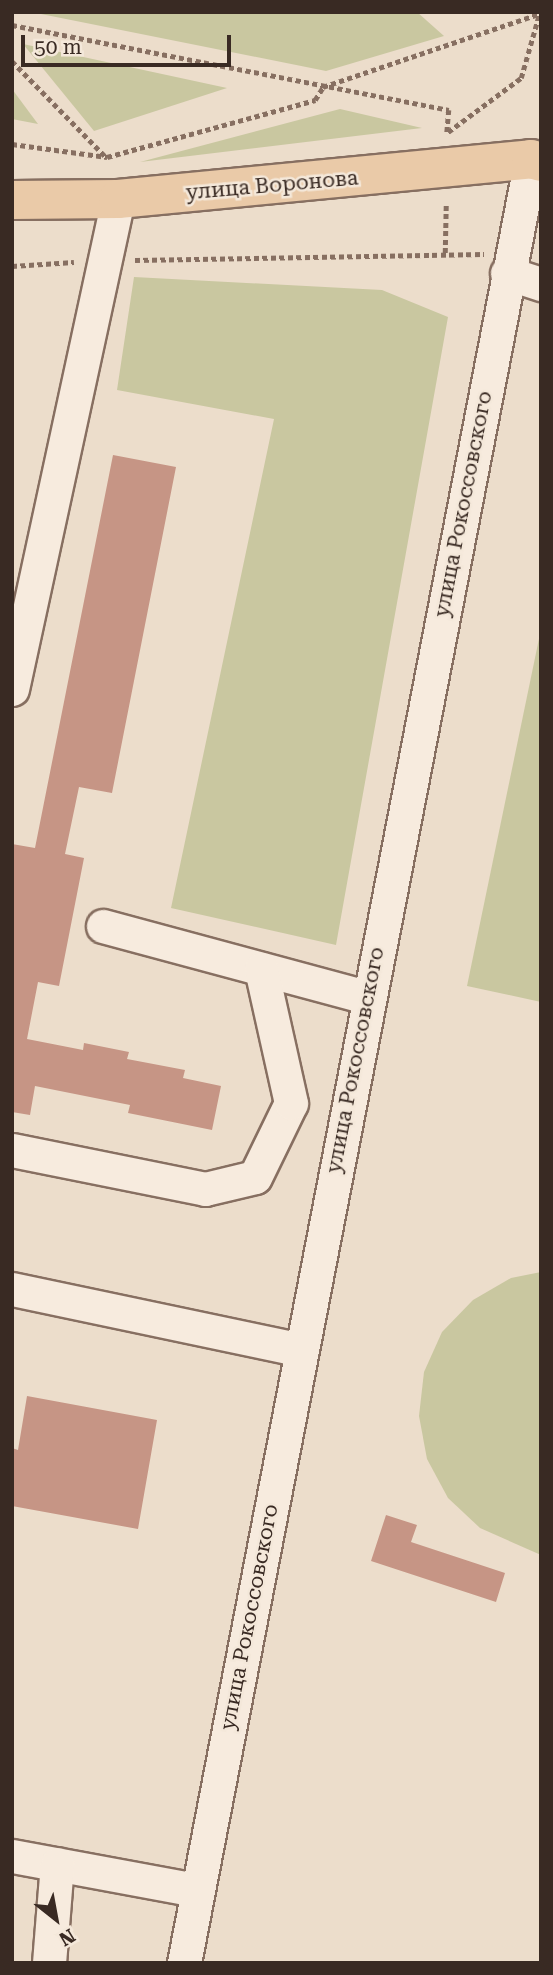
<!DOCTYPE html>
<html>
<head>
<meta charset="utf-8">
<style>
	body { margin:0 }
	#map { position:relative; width:553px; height:1975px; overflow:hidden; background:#ecddcb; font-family:"Roboto Serif",serif }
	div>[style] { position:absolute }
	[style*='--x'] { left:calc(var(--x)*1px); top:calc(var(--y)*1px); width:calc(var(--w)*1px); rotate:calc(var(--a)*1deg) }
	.green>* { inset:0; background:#c9c7a0 }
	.building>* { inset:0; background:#c69585 }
	.path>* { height:4.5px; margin-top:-2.25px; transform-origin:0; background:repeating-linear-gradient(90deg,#876f61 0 5px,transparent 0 8.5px) }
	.roads { filter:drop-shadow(2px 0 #876f61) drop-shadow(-2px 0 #876f61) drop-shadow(0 2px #876f61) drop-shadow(0 -2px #876f61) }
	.minor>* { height:33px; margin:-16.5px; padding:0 16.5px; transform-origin:16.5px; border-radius:16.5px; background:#f7ebde }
	.major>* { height:38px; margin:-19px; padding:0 19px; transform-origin:19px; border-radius:19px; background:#eacaa8 }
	span { translate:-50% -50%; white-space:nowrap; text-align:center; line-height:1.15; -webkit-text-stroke:5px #f4e8da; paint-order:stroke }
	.street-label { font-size:21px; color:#392a23 }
	.frame { position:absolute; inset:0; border:14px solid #392a23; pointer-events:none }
	.north { position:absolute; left:21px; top:1884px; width:70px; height:70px; -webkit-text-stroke:5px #f4e8da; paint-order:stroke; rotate:149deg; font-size:19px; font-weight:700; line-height:28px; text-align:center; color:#392a23 }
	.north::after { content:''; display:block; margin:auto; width:24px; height:32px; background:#392a23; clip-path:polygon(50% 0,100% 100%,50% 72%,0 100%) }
	.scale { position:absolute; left:21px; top:35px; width:210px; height:32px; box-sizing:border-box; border:4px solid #392a23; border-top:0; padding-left:9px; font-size:21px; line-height:24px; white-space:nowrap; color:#392a23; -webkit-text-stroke:5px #f4e8da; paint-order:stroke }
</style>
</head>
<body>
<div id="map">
	<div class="green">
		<i style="clip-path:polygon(31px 12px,417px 12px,444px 36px,326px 71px)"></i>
		<i style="clip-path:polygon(23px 44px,227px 88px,94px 131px)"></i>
		<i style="clip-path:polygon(12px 89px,38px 124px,12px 119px)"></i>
		<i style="clip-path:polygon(340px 109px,422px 128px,140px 162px)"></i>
		<i style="clip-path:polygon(134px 277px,382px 290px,448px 317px,336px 945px,171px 908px,274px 419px,117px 390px)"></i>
		<i style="clip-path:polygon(541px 629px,541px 1002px,467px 986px)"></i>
		<i style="clip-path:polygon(541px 1272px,541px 1555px,480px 1528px,448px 1498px,427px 1459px,419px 1416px,424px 1372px,442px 1332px,473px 1300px,511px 1278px)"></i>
	</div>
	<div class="building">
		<i style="clip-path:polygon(113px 455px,176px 467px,112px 793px,79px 787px,65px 854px,84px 858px,59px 986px,38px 982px,27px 1039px,83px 1050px,84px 1043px,129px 1052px,127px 1059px,185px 1070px,183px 1078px,221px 1086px,212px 1130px,128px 1113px,130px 1105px,35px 1086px,30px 1115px,12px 1112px,12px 844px,35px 848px)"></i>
		<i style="clip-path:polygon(27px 1396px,157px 1420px,138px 1529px,12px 1506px,12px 1448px,18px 1450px)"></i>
		<i style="clip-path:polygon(386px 1515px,417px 1525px,411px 1542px,505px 1573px,496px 1602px,371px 1561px)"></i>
	</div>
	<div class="path">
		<i style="--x:12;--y:25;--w:445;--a:11"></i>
		<i style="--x:449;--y:110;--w:22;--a:95"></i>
		<i style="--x:12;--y:61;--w:134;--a:45.6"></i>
		<i style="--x:448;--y:132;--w:91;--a:-36.5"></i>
		<i style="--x:521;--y:78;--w:66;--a:-74.1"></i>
		<i style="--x:12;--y:144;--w:96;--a:7.8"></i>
		<i style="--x:107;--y:157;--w:216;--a:-15.3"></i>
		<i style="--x:315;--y:100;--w:15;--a:-58"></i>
		<i style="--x:323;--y:87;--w:228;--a:-18.7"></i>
		<i style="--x:445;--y:253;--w:49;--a:-88.8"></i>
		<i style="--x:135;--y:260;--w:349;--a:-1"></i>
		<i style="--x:12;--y:266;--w:62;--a:-3.7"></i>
	</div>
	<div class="roads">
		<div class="minor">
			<i style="--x:507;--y:273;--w:36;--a:18"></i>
			<i style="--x:12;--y:689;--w:501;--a:-77.79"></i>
			<i style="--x:103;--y:926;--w:273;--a:15.1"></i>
			<i style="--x:12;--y:1150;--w:197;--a:11.4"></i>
			<i style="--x:205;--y:1189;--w:51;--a:-13.5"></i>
			<i style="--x:255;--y:1177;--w:82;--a:-64.1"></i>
			<i style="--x:291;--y:1103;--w:137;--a:-102.6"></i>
			<i style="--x:12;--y:1289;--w:296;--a:11.9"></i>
			<i style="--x:12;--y:1856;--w:187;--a:10.5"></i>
			<i style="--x:49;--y:1963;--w:99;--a:-85.4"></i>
			<i style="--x:184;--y:1963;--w:1837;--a:-79.11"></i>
		</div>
		<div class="major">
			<i style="--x:12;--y:200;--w:106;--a:-0.5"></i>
			<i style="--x:118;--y:199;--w:415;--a:-5.5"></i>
			<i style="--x:531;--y:159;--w:10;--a:17"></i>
		</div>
	</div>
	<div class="street-label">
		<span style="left:272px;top:185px;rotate:-5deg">улица Воронова</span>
		<span style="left:463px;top:504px;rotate:-79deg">улица Рокоссовского</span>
		<span style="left:355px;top:1060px;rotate:-79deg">улица Рокоссовского</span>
		<span style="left:249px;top:1617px;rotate:-79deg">улица Рокоссовского</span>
	</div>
	<div class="frame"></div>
	<div class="north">N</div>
	<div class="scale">50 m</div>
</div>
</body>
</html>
